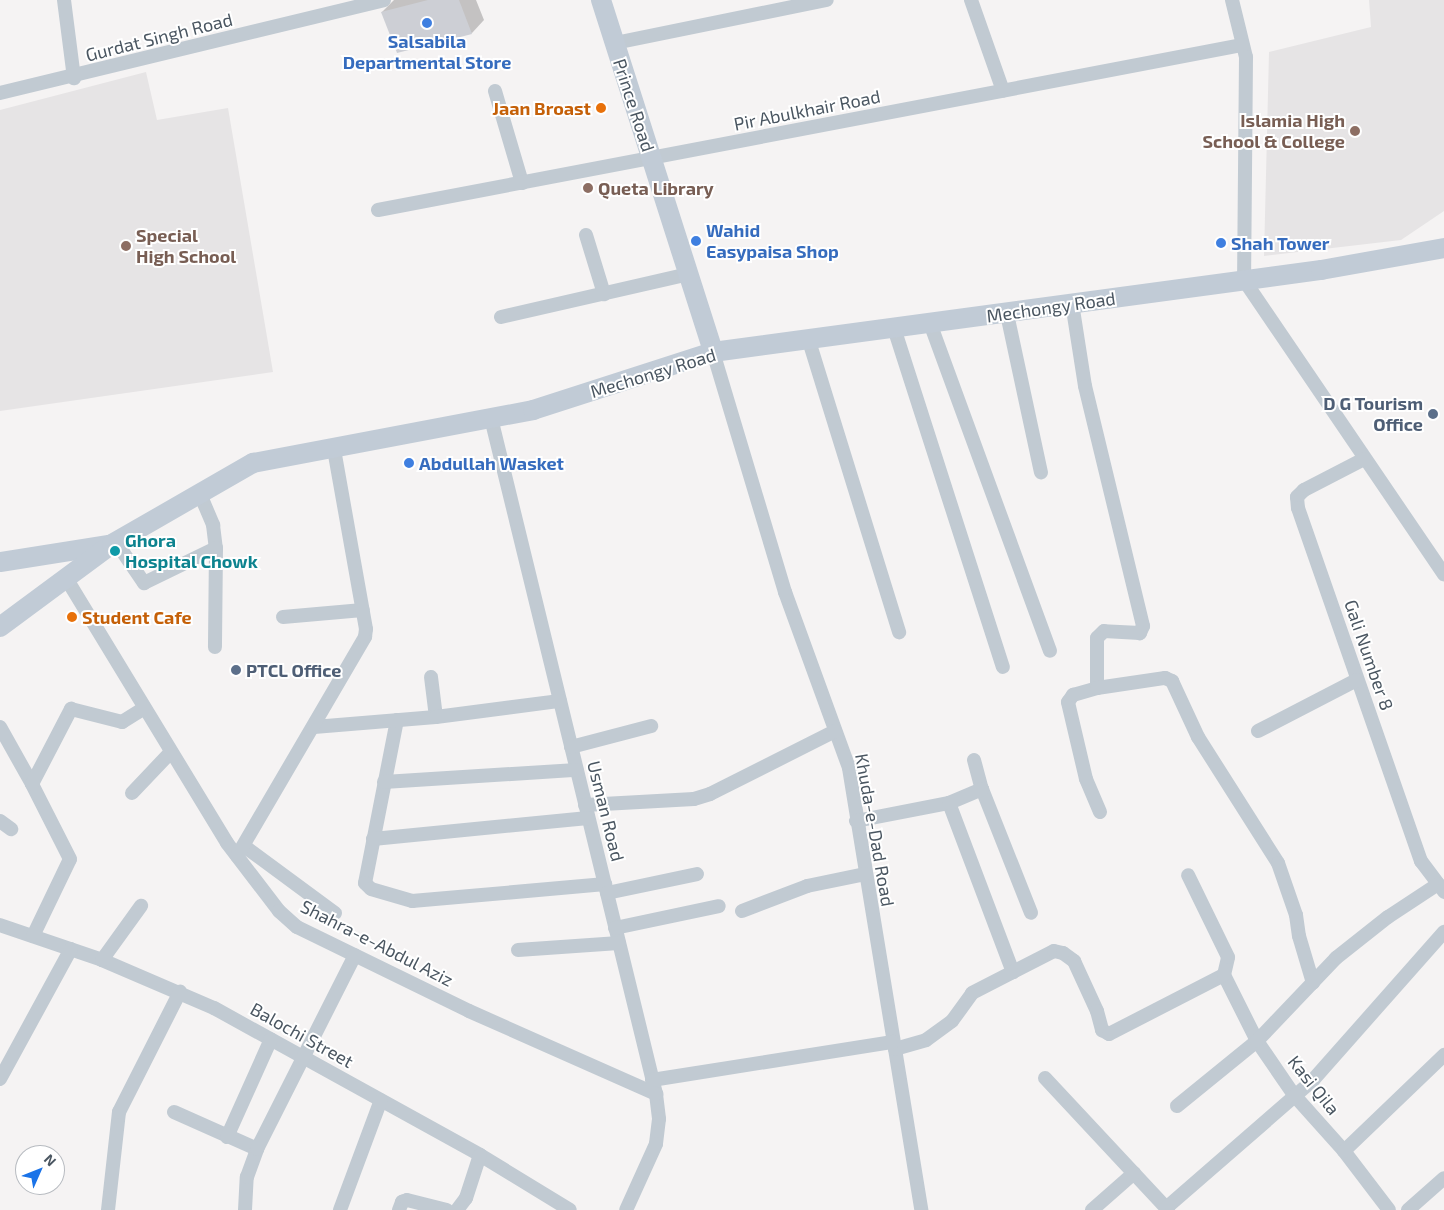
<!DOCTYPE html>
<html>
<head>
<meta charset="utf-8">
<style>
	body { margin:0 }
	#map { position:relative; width:1444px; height:1210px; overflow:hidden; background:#f5f3f3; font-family:"Exo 2",sans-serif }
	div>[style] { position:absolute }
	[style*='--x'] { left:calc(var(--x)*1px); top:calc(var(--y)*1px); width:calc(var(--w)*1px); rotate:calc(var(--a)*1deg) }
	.education>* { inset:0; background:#e6e4e5 }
	.shadow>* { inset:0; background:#0003 }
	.building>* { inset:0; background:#cdcfd5 }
	.street>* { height:14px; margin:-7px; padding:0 7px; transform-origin:7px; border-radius:7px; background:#c1cad2 }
	.secondary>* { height:20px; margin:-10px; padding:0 10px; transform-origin:10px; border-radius:10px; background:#c1cbd6 }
	.dots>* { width:14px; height:14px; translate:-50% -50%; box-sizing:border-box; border:2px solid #fff; border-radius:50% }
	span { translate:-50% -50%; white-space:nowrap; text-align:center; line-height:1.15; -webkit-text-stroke:4px #fff; paint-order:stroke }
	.street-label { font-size:18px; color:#4a5661 }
	.shop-label { font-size:18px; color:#366cbe; font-weight:700 }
	.left { translate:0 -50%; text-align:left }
	.food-label { font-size:18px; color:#c56008; font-weight:700 }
	.right { translate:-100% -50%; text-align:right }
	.education-label { font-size:18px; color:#785e54; font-weight:700 }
	.service-label { font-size:18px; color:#4e5e75; font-weight:700 }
	.culture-label { font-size:18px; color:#0d838f; font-weight:700 }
	.north { position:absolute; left:15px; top:1145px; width:50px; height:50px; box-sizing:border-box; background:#fff; border:1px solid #b7bbc0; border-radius:50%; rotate:46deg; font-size:14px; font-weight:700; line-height:20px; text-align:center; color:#4a5661 }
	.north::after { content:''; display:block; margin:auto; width:18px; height:22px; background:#1a73e8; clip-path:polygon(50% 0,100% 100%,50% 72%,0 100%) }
</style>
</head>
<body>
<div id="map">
	<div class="education">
		<i style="clip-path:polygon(1369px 0,1444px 0,1444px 211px,1401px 240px,1264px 256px,1269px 52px,1371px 27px)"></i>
		<i style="clip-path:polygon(146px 72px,157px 120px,228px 108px,273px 372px,0 411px,0 110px)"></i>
	</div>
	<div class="shadow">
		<i style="clip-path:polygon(394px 0,476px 0,484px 20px,472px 33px,382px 12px)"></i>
	</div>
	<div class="building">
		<i style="clip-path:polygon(428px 0,459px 0,472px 34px,397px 53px,381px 12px)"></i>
	</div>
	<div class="street">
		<i style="--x:64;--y:0;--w:79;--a:82.7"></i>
		<i style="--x:971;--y:0;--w:96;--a:70.6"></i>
		<i style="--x:1232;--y:0;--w:59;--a:76.2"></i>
		<i style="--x:1246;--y:57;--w:223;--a:90.5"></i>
		<i style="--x:1244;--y:280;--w:356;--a:55.8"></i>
		<i style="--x:615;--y:43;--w:216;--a:-11.5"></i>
		<i style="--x:495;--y:91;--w:96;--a:73.6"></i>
		<i style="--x:0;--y:93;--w:395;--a:-13.6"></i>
		<i style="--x:378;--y:210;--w:880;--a:-10.81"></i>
		<i style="--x:586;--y:235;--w:62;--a:73"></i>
		<i style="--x:1072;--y:303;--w:84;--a:81.1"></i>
		<i style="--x:1085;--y:386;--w:247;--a:76.4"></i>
		<i style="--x:1143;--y:626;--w:8;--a:113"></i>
		<i style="--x:1140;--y:633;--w:36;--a:-177"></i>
		<i style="--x:1104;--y:631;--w:10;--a:135"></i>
		<i style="--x:1097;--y:638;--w:50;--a:90"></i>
		<i style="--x:1007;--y:314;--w:162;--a:77.9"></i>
		<i style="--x:501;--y:317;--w:192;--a:-12.9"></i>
		<i style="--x:930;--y:323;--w:349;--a:69.9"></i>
		<i style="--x:894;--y:328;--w:356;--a:72.2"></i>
		<i style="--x:809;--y:341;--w:305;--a:72.8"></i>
		<i style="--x:713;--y:352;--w:251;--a:73.3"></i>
		<i style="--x:785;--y:592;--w:187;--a:70"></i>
		<i style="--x:849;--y:768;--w:448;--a:80.7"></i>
		<i style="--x:491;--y:418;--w:696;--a:76.28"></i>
		<i style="--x:656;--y:1094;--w:25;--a:83"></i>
		<i style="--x:659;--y:1119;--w:25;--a:97"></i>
		<i style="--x:656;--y:1144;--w:72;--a:114.4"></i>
		<i style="--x:1364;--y:459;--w:68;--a:152.7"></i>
		<i style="--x:1304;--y:490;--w:10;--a:135"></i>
		<i style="--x:1297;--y:497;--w:11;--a:85"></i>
		<i style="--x:1298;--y:508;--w:374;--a:70.8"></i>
		<i style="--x:1421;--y:861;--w:39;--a:53"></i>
		<i style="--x:200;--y:494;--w:34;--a:67"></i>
		<i style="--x:213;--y:525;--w:23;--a:83"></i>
		<i style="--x:216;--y:548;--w:99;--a:90.6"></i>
		<i style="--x:116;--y:542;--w:50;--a:55.7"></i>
		<i style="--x:144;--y:583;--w:80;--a:-25.9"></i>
		<i style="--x:66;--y:578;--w:310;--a:58.7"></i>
		<i style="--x:227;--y:843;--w:86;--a:52.6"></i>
		<i style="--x:279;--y:911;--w:24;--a:42"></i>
		<i style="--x:297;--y:927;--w:191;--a:26"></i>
		<i style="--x:469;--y:1011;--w:205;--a:23.9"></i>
		<i style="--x:283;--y:617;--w:80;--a:-5"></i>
		<i style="--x:431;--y:677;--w:40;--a:82.9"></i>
		<i style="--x:397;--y:720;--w:166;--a:101.1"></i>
		<i style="--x:365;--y:883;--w:8;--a:45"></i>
		<i style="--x:371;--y:889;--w:43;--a:16.3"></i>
		<i style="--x:412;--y:901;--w:194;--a:-5"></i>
		<i style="--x:0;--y:727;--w:65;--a:60.7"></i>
		<i style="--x:314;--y:727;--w:122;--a:-4.7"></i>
		<i style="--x:436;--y:717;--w:125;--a:-7.4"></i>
		<i style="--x:1258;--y:731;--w:111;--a:-27.3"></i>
		<i style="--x:571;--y:747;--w:83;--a:-14.7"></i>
		<i style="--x:974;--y:760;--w:30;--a:75"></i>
		<i style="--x:982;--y:789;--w:133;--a:68.4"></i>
		<i style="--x:384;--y:782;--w:193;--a:-3.6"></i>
		<i style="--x:132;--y:793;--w:55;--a:-46.5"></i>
		<i style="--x:949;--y:803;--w:181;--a:69.3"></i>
		<i style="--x:585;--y:805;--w:109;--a:-3.2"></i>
		<i style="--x:694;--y:799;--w:17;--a:-17"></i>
		<i style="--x:710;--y:794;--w:140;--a:-26.7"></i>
		<i style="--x:1100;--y:812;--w:36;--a:-113"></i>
		<i style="--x:1086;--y:779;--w:79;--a:-103.2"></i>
		<i style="--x:1068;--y:702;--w:9;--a:-54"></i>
		<i style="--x:1073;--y:695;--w:25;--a:-16"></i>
		<i style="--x:1097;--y:688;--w:69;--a:-8.4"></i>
		<i style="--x:1165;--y:678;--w:8;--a:23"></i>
		<i style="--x:1172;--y:681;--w:62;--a:65.1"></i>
		<i style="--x:1198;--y:737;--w:149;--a:57.6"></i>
		<i style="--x:1278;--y:863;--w:55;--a:70.9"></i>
		<i style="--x:1296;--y:915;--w:21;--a:82"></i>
		<i style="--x:1299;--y:936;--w:49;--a:73.4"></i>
		<i style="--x:0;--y:821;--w:14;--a:36"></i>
		<i style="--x:856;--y:821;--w:95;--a:-11"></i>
		<i style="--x:949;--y:803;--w:36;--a:-23"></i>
		<i style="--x:373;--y:839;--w:216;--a:-5.6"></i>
		<i style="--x:244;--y:846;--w:113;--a:36.4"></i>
		<i style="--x:237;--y:856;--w:254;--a:-59.7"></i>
		<i style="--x:365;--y:637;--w:8;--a:-83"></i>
		<i style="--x:366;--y:629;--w:183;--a:-100.1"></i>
		<i style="--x:607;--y:893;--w:92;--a:-11.9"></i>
		<i style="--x:742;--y:911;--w:70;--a:-21"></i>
		<i style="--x:807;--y:886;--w:59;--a:-11.7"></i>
		<i style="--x:0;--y:925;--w:108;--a:18.9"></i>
		<i style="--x:102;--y:960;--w:122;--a:23.2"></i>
		<i style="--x:214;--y:1008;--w:304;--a:28.9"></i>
		<i style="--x:480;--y:1155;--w:105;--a:31.4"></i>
		<i style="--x:615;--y:928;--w:106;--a:-11.9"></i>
		<i style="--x:33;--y:936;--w:85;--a:-64.3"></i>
		<i style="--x:70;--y:859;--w:84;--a:-116.9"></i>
		<i style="--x:32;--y:784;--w:85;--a:-62.5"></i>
		<i style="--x:71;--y:709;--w:53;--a:14.3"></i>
		<i style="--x:122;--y:722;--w:26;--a:-32"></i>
		<i style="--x:518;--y:950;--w:101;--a:-4"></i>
		<i style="--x:102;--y:960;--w:67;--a:-54.2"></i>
		<i style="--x:1224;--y:975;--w:74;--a:63.4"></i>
		<i style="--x:1257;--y:1041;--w:65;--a:55.6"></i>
		<i style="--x:1294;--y:1095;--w:75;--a:48.2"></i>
		<i style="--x:1344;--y:1151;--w:74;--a:52.7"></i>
		<i style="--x:895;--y:1049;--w:32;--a:-16"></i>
		<i style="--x:926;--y:1040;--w:32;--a:-36"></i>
		<i style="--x:952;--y:1021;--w:34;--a:-54"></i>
		<i style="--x:972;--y:993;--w:92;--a:-27.1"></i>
		<i style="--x:1054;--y:951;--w:9;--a:13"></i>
		<i style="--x:1063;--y:953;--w:14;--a:36"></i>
		<i style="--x:1074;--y:961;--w:55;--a:65.3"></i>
		<i style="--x:1097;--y:1011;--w:20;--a:75"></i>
		<i style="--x:1102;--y:1030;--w:8;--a:30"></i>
		<i style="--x:1109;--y:1034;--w:129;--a:-27.2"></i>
		<i style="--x:1224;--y:975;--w:18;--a:-77"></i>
		<i style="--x:1228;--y:957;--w:91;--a:-116"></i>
		<i style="--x:1045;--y:1078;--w:180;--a:47"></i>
		<i style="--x:0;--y:1079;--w:148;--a:-61.4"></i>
		<i style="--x:652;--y:1080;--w:244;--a:-9"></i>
		<i style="--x:1177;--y:1106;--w:103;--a:-39.1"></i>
		<i style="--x:1257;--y:1041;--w:115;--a:-46.4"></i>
		<i style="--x:1336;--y:958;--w:66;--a:-38.3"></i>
		<i style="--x:1388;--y:917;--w:60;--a:-33.4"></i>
		<i style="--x:174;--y:1112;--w:91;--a:24"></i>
		<i style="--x:227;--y:1137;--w:107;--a:-65.8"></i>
		<i style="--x:1344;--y:1151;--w:139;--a:-43.8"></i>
		<i style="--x:1166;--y:1208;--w:195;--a:-41"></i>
		<i style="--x:1313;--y:1080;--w:198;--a:-48.5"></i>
		<i style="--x:108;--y:1210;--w:99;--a:-83.6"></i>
		<i style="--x:119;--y:1112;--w:135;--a:-63.1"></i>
		<i style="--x:245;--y:1210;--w:33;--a:-87"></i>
		<i style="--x:247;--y:1177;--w:30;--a:-70"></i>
		<i style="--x:257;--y:1149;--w:217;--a:-63.2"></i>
		<i style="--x:340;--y:1210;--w:117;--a:-69.6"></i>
		<i style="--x:399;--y:1210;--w:9;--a:-69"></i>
		<i style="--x:402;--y:1202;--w:5;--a:-22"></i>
		<i style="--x:407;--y:1200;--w:41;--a:14"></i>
		<i style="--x:457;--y:1210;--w:15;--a:-53"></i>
		<i style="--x:466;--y:1198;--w:45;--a:-72"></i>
		<i style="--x:1092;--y:1210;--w:56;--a:-41.4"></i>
		<i style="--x:1408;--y:1210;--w:48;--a:-41.6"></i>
	</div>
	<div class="secondary">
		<i style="--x:601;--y:0;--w:369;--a:72.3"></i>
		<i style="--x:0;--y:562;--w:110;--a:-8.9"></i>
		<i style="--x:0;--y:627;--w:139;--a:-36.5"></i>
		<i style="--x:112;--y:544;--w:163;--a:-29.9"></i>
		<i style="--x:253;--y:463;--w:285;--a:-10.7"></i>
		<i style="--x:533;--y:410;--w:189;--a:-17.9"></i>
		<i style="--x:713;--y:352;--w:614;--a:-7.68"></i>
		<i style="--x:1321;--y:270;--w:125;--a:-10.1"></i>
	</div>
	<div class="dots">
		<i style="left:427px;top:23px;background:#3f7fe0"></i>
		<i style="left:601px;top:108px;background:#e8710a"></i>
		<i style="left:1355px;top:131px;background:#8d6e63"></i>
		<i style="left:588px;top:188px;background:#8d6e63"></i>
		<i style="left:696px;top:241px;background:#3f7fe0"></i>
		<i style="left:1221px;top:243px;background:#3f7fe0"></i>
		<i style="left:126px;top:246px;background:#8d6e63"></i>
		<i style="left:1433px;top:414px;background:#5c6f8a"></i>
		<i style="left:409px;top:463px;background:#3f7fe0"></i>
		<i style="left:115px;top:551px;background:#0f9aa8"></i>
		<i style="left:72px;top:617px;background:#e8710a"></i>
		<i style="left:236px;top:670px;background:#5c6f8a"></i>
	</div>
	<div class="street-label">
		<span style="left:159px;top:37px;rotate:-14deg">Gurdat Singh Road</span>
		<span style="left:634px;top:105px;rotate:72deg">Prince Road</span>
		<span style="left:807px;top:110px;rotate:-11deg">Pir Abulkhair Road</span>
		<span style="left:1051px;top:307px;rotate:-8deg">Mechongy Road</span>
		<span style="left:653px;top:373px;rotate:-17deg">Mechongy Road</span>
		<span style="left:1369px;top:655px;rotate:71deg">Gali Number 8</span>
		<span style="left:606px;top:811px;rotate:76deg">Usman Road</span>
		<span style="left:875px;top:830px;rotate:80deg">Khuda-e-Dad Road</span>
		<span style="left:377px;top:943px;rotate:27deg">Shahra-e-Abdul Aziz</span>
		<span style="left:302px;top:1035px;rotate:29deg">Balochi Street</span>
		<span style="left:1314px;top:1085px;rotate:51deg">Kasi Qila</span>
	</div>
	<div class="shop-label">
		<span style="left:427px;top:52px">Salsabila<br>Departmental Store</span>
		<span class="left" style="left:706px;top:241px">Wahid<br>Easypaisa Shop</span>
		<span class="left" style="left:1231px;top:243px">Shah Tower</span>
		<span class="left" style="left:419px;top:463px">Abdullah Wasket</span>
	</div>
	<div class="food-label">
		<span class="right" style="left:591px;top:108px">Jaan Broast</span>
		<span class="left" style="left:82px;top:617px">Student Cafe</span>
	</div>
	<div class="education-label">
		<span class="right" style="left:1345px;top:131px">Islamia High<br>School &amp; College</span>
		<span class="left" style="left:598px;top:188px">Queta Library</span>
		<span class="left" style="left:136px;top:246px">Special<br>High School</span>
	</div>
	<div class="service-label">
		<span class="right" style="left:1423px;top:414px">D G Tourism<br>Office</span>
		<span class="left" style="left:246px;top:670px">PTCL Office</span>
	</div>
	<div class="culture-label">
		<span class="left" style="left:125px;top:551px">Ghora<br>Hospital Chowk</span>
	</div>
	<div class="north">N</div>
</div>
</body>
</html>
